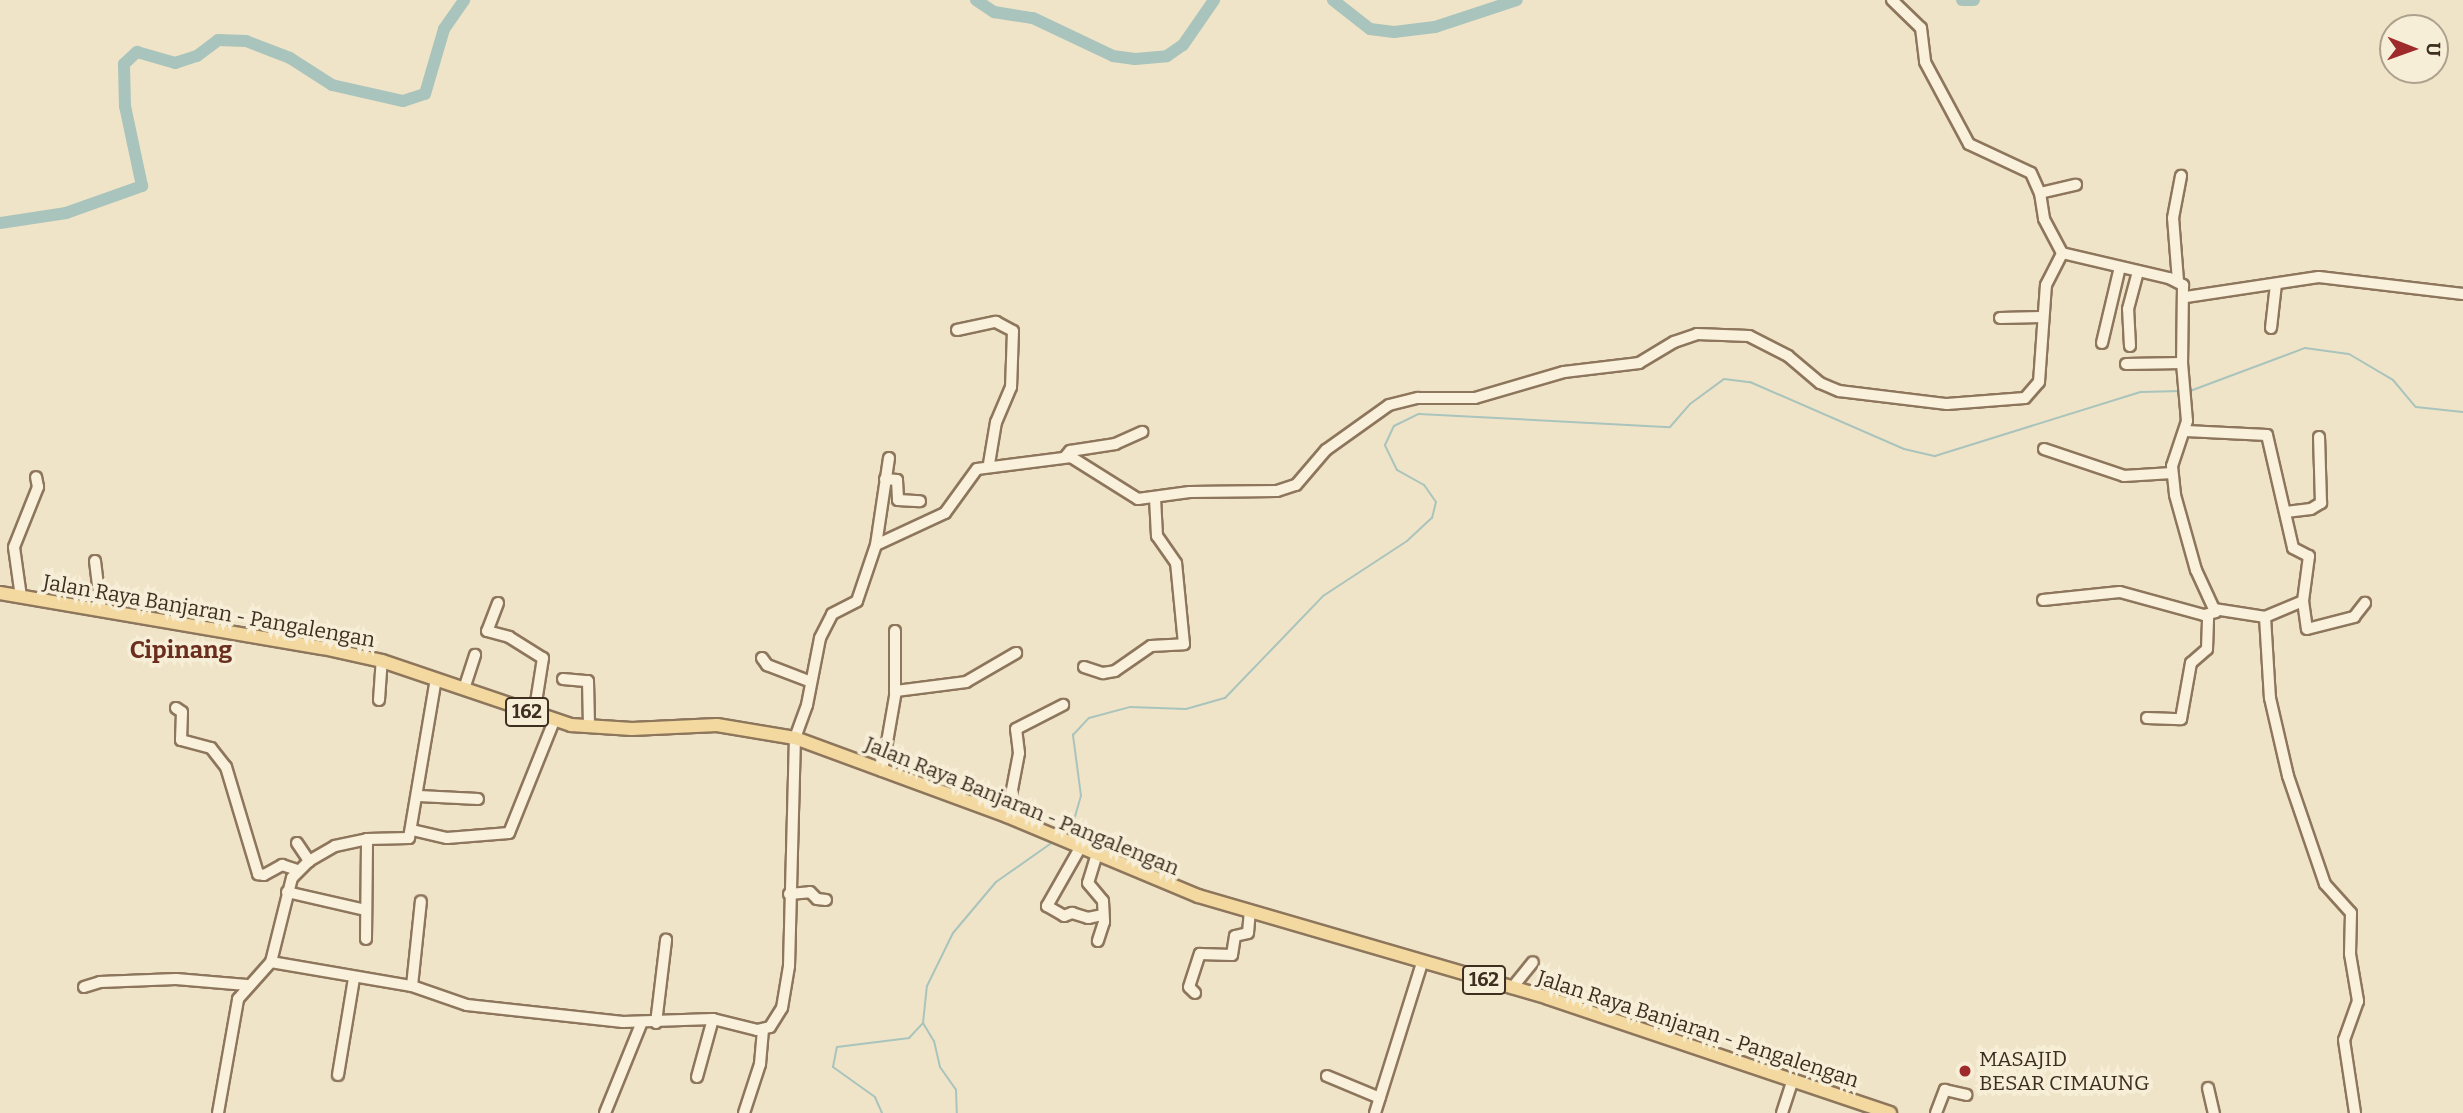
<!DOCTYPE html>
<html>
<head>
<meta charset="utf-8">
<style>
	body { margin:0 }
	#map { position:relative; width:2463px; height:1113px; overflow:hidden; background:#f0e4c8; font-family:Bitter,serif }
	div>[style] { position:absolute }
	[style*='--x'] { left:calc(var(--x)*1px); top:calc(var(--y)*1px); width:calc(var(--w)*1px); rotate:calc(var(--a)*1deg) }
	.stream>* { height:2px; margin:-1px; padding:0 1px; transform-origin:1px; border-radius:1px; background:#a9c4bc }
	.river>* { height:12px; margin:-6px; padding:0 6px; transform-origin:6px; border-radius:6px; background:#a9c4bc }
	.roads { filter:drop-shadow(2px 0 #8d765c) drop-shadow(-2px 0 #8d765c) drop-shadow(0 2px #8d765c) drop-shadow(0 -2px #8d765c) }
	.minor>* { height:10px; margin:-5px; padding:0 5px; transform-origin:5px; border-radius:5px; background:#faf1dc }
	.major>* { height:12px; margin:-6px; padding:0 6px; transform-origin:6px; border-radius:6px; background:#f3d9a0 }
	.dots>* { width:19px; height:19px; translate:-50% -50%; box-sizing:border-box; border:4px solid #f7eed8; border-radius:50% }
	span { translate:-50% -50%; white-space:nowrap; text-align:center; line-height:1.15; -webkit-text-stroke:7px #f7eed8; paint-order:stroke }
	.shield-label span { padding:2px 5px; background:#f7eed8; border:2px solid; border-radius:5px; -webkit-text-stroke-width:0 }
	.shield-label { font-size:19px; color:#3d2e20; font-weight:700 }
	.street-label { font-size:21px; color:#3d2e20 }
	.poi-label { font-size:21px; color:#3d2e20 }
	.left { translate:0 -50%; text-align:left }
	.quarter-label { font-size:24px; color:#6b2e1e; font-weight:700 }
	.north { position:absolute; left:2379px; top:14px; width:70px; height:70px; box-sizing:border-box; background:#f7eed8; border:2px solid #ada18e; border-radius:50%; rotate:91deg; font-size:19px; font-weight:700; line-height:28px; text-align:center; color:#3d2e20 }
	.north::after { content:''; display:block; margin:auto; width:24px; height:32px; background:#9e2a2b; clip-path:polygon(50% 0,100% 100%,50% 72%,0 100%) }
</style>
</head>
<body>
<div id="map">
	<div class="stream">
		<i style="--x:2190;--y:391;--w:123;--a:-20.5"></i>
		<i style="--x:2305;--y:348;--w:44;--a:7.8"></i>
		<i style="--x:2349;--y:354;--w:51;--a:30.6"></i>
		<i style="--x:2393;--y:380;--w:35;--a:50"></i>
		<i style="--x:2416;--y:407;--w:47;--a:6.1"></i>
		<i style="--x:1063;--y:834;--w:11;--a:-38"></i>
		<i style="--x:1072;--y:827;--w:32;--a:-74"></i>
		<i style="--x:1081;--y:796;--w:62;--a:-97.5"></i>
		<i style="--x:1073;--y:735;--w:23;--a:-47"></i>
		<i style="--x:1089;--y:718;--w:42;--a:-15"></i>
		<i style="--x:1130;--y:707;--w:56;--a:2"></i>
		<i style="--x:1186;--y:709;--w:41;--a:-15.8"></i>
		<i style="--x:1225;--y:698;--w:141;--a:-46.1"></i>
		<i style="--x:1323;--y:596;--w:100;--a:-33.2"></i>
		<i style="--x:1407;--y:541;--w:34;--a:-43"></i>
		<i style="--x:1432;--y:518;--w:16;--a:-76"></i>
		<i style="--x:1436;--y:502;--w:21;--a:-125"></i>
		<i style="--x:1424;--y:485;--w:31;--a:-151"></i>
		<i style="--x:1397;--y:470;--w:28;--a:-116"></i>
		<i style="--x:1385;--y:445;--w:21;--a:-65"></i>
		<i style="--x:1394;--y:426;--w:28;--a:-26"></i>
		<i style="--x:1419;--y:414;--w:251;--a:3"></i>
		<i style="--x:1670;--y:427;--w:30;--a:-49"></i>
		<i style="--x:1690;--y:404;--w:42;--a:-36.3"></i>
		<i style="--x:1724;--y:379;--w:26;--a:7"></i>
		<i style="--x:1750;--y:382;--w:168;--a:23.5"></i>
		<i style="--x:1904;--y:449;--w:32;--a:13"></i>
		<i style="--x:1935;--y:456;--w:216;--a:-17.3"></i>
		<i style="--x:2141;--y:392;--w:40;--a:-1.4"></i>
		<i style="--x:923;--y:1023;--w:21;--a:59"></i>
		<i style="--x:934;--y:1041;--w:27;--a:77"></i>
		<i style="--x:940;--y:1067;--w:28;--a:55"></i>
		<i style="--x:956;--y:1090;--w:23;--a:88"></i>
		<i style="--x:882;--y:1113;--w:17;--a:-114"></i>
		<i style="--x:875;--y:1097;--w:52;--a:-144.5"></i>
		<i style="--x:833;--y:1067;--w:20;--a:-79"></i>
		<i style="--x:837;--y:1047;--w:73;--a:-7.1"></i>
		<i style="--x:909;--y:1038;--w:21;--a:-47"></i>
		<i style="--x:923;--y:1023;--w:37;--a:-84"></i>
		<i style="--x:927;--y:986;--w:59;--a:-63.9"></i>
		<i style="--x:953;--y:933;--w:67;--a:-49.9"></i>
		<i style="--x:996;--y:882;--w:70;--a:-35.1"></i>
	</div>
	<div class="river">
		<i style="--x:976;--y:0;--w:22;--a:34"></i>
		<i style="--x:994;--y:12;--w:39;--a:9"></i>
		<i style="--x:1033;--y:18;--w:89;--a:25.4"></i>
		<i style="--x:1113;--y:56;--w:22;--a:8"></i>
		<i style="--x:1135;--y:59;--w:32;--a:-5"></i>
		<i style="--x:1167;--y:56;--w:19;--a:-35"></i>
		<i style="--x:1183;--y:45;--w:55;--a:-55.4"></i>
		<i style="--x:1333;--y:0;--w:47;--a:38.1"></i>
		<i style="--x:1370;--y:29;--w:24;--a:7"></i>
		<i style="--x:1394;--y:32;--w:41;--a:-7"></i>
		<i style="--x:1435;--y:27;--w:86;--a:-18.2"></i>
		<i style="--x:1962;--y:0;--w:12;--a:0"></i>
		<i style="--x:0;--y:223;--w:67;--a:-8.6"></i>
		<i style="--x:66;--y:213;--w:81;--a:-19.6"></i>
		<i style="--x:142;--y:186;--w:82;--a:-102"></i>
		<i style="--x:125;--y:106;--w:42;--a:-91.4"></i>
		<i style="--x:124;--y:64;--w:18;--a:-43"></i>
		<i style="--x:137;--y:52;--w:40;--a:16"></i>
		<i style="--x:175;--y:63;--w:23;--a:-18"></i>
		<i style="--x:197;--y:56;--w:26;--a:-37"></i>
		<i style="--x:218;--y:40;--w:28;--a:2"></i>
		<i style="--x:246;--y:41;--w:47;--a:21.1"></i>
		<i style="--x:290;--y:58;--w:50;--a:32.7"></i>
		<i style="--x:332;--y:85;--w:73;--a:12.7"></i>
		<i style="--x:403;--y:101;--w:23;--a:-18"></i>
		<i style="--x:425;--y:94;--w:68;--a:-73.7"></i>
		<i style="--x:444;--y:29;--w:35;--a:-55"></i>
	</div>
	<div class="roads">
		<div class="minor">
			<i style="--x:1892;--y:0;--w:40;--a:44"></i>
			<i style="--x:1921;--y:28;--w:34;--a:83"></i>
			<i style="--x:1925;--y:62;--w:93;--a:61.8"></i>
			<i style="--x:1969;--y:144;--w:68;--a:25.1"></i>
			<i style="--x:2031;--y:173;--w:22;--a:66"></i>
			<i style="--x:2040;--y:193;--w:26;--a:81"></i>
			<i style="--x:2044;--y:219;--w:38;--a:62"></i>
			<i style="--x:2062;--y:253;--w:110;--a:13.2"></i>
			<i style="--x:2169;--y:278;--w:16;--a:27"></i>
			<i style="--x:2183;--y:285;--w:78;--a:90.7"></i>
			<i style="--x:2182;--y:363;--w:58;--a:85.1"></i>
			<i style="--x:2187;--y:421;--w:47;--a:108.4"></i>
			<i style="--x:2172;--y:466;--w:29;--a:84"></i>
			<i style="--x:2175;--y:495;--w:78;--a:74.4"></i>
			<i style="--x:2196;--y:570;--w:43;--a:65.2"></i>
			<i style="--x:2214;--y:609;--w:52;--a:8.9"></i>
			<i style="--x:2265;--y:617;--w:81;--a:86.5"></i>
			<i style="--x:2270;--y:698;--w:80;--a:77"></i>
			<i style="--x:2288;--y:776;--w:114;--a:71.1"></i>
			<i style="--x:2325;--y:884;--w:39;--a:48"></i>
			<i style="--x:2351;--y:913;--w:41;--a:91.4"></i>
			<i style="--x:2350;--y:954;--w:48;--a:80.3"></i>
			<i style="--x:2358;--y:1001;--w:41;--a:109.7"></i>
			<i style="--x:2344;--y:1040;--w:74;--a:81.4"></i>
			<i style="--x:2040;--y:193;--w:37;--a:-13"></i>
			<i style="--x:2178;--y:281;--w:63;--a:-94.5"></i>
			<i style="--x:2173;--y:218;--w:43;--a:-79.2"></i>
			<i style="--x:2186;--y:297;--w:134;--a:-8.6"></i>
			<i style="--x:2319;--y:277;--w:145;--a:6.7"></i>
			<i style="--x:2000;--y:318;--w:41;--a:-1.4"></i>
			<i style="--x:2271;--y:328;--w:44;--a:-83.5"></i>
			<i style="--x:957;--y:330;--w:40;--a:-12"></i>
			<i style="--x:996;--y:322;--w:19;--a:28"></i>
			<i style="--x:1013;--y:331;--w:56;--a:92"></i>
			<i style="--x:1011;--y:387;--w:38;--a:113"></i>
			<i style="--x:996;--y:422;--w:43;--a:99.5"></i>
			<i style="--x:2102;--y:343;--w:78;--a:-76.7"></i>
			<i style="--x:2130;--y:346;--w:37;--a:-93"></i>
			<i style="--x:2128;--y:309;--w:39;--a:-75"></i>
			<i style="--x:2126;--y:364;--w:56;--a:-1"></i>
			<i style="--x:2186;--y:431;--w:81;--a:2.8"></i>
			<i style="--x:2267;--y:435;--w:116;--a:77"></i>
			<i style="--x:2293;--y:548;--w:18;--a:27"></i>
			<i style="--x:2309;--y:556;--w:45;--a:97.6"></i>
			<i style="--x:2303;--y:601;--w:41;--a:157.2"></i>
			<i style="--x:2044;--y:449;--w:84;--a:18.6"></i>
			<i style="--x:2124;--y:476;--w:48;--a:-3.6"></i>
			<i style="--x:1065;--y:457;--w:8;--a:-50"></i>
			<i style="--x:1070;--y:451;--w:46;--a:-8.8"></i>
			<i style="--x:1115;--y:444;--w:30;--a:-24"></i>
			<i style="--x:885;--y:479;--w:12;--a:5"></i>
			<i style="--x:897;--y:480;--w:20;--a:87"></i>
			<i style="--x:898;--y:500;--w:22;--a:3"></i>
			<i style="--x:2286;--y:512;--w:25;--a:-7"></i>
			<i style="--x:2311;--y:509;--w:12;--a:-31"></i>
			<i style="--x:2321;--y:503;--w:66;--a:-91.7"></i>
			<i style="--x:876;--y:545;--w:88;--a:-81.5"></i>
			<i style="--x:95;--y:561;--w:49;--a:83"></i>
			<i style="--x:21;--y:597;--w:50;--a:-98"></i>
			<i style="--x:14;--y:547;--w:65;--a:-68.2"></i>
			<i style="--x:38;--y:487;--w:10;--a:-101"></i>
			<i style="--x:2043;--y:600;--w:77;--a:-5.9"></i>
			<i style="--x:2120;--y:592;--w:87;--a:15.3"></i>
			<i style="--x:2204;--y:615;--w:12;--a:-14"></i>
			<i style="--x:2303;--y:601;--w:28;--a:82"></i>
			<i style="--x:2307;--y:629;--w:49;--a:-14.3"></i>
			<i style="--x:2354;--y:617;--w:18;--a:-52"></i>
			<i style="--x:498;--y:603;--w:30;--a:111"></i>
			<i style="--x:487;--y:631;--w:23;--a:15"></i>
			<i style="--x:509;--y:637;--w:40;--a:32"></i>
			<i style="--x:543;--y:658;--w:58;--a:99"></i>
			<i style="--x:762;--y:658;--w:9;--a:54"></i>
			<i style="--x:767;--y:665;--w:45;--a:20.9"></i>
			<i style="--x:1084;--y:667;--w:20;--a:18"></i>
			<i style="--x:1103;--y:673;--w:12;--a:-9"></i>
			<i style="--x:1115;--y:671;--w:44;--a:-34.8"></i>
			<i style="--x:1151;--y:646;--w:33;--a:-3"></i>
			<i style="--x:1184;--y:644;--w:81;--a:-95.6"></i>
			<i style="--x:1176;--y:563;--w:33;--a:-125"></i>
			<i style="--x:1157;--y:536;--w:36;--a:-93"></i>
			<i style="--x:563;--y:679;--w:25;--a:5"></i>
			<i style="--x:588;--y:681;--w:45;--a:88.7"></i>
			<i style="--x:464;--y:689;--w:36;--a:-72"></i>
			<i style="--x:895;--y:693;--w:62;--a:-90"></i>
			<i style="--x:379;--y:700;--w:39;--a:-86"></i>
			<i style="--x:176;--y:708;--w:7;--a:34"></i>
			<i style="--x:182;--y:712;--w:28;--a:92"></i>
			<i style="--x:181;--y:740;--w:31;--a:15"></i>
			<i style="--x:211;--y:748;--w:24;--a:52"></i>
			<i style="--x:226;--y:767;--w:112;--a:73.3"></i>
			<i style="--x:258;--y:874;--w:6;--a:9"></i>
			<i style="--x:264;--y:875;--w:21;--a:-29"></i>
			<i style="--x:282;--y:865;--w:16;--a:18"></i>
			<i style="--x:2147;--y:718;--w:34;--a:2"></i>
			<i style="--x:2181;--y:719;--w:57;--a:-79.9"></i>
			<i style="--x:2191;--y:663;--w:21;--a:-41"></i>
			<i style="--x:2207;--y:649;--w:34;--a:-88"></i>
			<i style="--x:882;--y:771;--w:81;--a:-80.1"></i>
			<i style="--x:896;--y:691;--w:71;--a:-7.3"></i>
			<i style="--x:966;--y:682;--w:58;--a:-30.1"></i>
			<i style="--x:419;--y:796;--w:59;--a:2.9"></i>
			<i style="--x:1007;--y:816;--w:64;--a:-79.2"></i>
			<i style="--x:1019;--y:753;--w:24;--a:-97"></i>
			<i style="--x:1016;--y:729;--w:53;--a:-27.1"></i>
			<i style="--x:412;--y:830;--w:36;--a:13"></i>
			<i style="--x:447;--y:838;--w:62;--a:-4.6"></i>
			<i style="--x:509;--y:833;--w:121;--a:-68.1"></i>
			<i style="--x:297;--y:843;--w:22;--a:56"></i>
			<i style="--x:1080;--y:848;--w:67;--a:119.6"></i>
			<i style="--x:1047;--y:906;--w:20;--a:30"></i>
			<i style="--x:1064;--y:916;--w:9;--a:-21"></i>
			<i style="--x:1072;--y:913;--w:17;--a:17"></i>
			<i style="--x:1088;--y:918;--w:14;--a:-12"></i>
			<i style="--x:1096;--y:857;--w:27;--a:107"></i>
			<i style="--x:1088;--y:883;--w:23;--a:50"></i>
			<i style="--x:1103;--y:901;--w:21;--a:87"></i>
			<i style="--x:1104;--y:922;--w:20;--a:108"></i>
			<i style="--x:287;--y:892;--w:80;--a:13"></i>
			<i style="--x:789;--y:894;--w:21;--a:-5"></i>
			<i style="--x:810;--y:892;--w:10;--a:45"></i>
			<i style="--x:817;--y:899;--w:9;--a:6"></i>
			<i style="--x:366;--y:939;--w:100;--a:-89.4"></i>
			<i style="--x:271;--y:962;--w:143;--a:9.7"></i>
			<i style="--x:412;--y:986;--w:58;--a:19.1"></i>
			<i style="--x:467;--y:1005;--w:157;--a:6.2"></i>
			<i style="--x:623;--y:1022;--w:90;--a:-1.9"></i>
			<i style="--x:713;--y:1019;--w:45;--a:14"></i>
			<i style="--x:757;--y:1030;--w:13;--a:-13"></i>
			<i style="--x:770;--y:1027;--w:22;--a:-58"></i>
			<i style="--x:782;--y:1008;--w:43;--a:-80.5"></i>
			<i style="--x:789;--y:966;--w:228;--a:-88.5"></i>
			<i style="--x:795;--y:738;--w:35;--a:-70"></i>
			<i style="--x:807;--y:705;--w:68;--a:-79"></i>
			<i style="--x:820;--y:638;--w:27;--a:-63"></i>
			<i style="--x:832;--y:614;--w:28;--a:-27"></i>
			<i style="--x:857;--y:601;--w:59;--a:-71.3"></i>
			<i style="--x:876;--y:545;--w:76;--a:-24.9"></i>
			<i style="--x:945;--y:513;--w:54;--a:-54"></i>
			<i style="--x:977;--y:469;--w:95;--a:-7.3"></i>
			<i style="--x:1071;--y:457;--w:79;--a:32.1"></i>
			<i style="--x:1138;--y:499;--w:52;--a:-7.7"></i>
			<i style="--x:1190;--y:492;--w:87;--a:-0.7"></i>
			<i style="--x:1277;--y:491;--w:20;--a:-18"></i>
			<i style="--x:1296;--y:485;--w:46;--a:-49.4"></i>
			<i style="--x:1326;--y:450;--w:77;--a:-35.5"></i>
			<i style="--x:1389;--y:405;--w:30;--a:-14"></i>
			<i style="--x:1418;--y:398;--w:57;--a:0"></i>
			<i style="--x:1475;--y:398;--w:93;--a:-16.3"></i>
			<i style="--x:1564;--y:372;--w:76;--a:-6.8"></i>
			<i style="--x:1639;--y:363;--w:41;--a:-31"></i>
			<i style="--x:1674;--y:342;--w:24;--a:-19"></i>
			<i style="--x:1697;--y:334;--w:52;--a:2.2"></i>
			<i style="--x:1749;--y:336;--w:44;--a:27.1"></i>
			<i style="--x:1788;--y:356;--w:42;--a:40.2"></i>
			<i style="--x:1820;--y:383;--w:21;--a:23"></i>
			<i style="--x:1839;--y:391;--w:109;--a:6.9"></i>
			<i style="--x:1947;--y:404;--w:78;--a:-4.4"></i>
			<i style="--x:2025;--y:398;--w:21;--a:-49"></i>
			<i style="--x:2039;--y:382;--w:97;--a:-85.9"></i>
			<i style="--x:2046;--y:285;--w:36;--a:-63"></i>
			<i style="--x:412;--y:986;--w:85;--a:-84"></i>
			<i style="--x:84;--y:987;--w:17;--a:-17"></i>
			<i style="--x:100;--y:982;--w:76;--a:-2.3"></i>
			<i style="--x:176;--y:979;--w:71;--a:4.8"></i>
			<i style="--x:1512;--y:988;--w:33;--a:-51"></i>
			<i style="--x:1195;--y:993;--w:8;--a:-135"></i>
			<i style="--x:1189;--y:987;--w:35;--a:-72"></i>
			<i style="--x:1200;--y:954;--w:32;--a:2"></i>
			<i style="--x:1232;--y:955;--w:19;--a:-81"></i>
			<i style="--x:1235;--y:936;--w:13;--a:-13"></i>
			<i style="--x:1248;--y:933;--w:22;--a:-85"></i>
			<i style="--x:656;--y:1023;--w:84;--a:-83.1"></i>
			<i style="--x:338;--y:1075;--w:98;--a:-80.6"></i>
			<i style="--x:1327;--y:1076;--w:57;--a:22.5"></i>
			<i style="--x:697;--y:1077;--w:60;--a:-74.6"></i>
			<i style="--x:2208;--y:1088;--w:26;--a:77"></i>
			<i style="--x:218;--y:1113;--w:116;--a:-80"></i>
			<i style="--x:238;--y:999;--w:50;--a:-48.3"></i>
			<i style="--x:271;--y:962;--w:87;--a:-76"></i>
			<i style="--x:292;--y:878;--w:24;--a:-45"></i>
			<i style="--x:309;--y:861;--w:30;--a:-30"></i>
			<i style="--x:335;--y:846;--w:33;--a:-12"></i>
			<i style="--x:367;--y:839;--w:42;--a:-1.4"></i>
			<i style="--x:409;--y:838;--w:161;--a:-80.4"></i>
			<i style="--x:605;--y:1113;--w:98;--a:-67.9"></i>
			<i style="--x:744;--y:1113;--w:52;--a:-71.9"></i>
			<i style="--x:760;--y:1064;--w:35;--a:-85"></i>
			<i style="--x:1375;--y:1113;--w:157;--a:-72.6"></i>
			<i style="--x:1782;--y:1113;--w:33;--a:-72"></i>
			<i style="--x:1936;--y:1113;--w:25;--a:-69"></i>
			<i style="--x:1945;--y:1090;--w:22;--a:13"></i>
		</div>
		<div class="major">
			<i style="--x:0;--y:593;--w:328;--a:9.7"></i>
			<i style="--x:323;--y:648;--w:60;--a:12.4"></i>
			<i style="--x:382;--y:661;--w:200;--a:18.7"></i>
			<i style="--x:571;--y:725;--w:61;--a:3.8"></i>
			<i style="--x:632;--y:729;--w:85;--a:-2.7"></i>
			<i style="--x:717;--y:725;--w:79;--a:9.5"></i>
			<i style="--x:795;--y:738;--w:226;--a:20.2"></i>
			<i style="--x:1007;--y:816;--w:207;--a:22.7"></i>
			<i style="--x:1198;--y:896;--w:365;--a:16.2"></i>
			<i style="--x:1548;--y:998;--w:361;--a:18.6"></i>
		</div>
	</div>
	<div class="dots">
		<i style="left:1965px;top:1071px;background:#9e2a2b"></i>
	</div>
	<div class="shield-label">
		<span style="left:527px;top:712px">162</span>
		<span style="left:1484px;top:980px">162</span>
	</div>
	<div class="street-label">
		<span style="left:209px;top:611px;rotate:10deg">Jalan Raya Banjaran - Pangalengan</span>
		<span style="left:1022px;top:806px;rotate:22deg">Jalan Raya Banjaran - Pangalengan</span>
		<span style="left:1698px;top:1029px;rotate:18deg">Jalan Raya Banjaran - Pangalengan</span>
	</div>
	<div class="poi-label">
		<span class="left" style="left:1979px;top:1071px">MASAJID<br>BESAR CIMAUNG</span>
	</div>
	<div class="quarter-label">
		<span style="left:181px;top:651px">Cipinang</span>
	</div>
	<div class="north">U</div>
</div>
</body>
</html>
